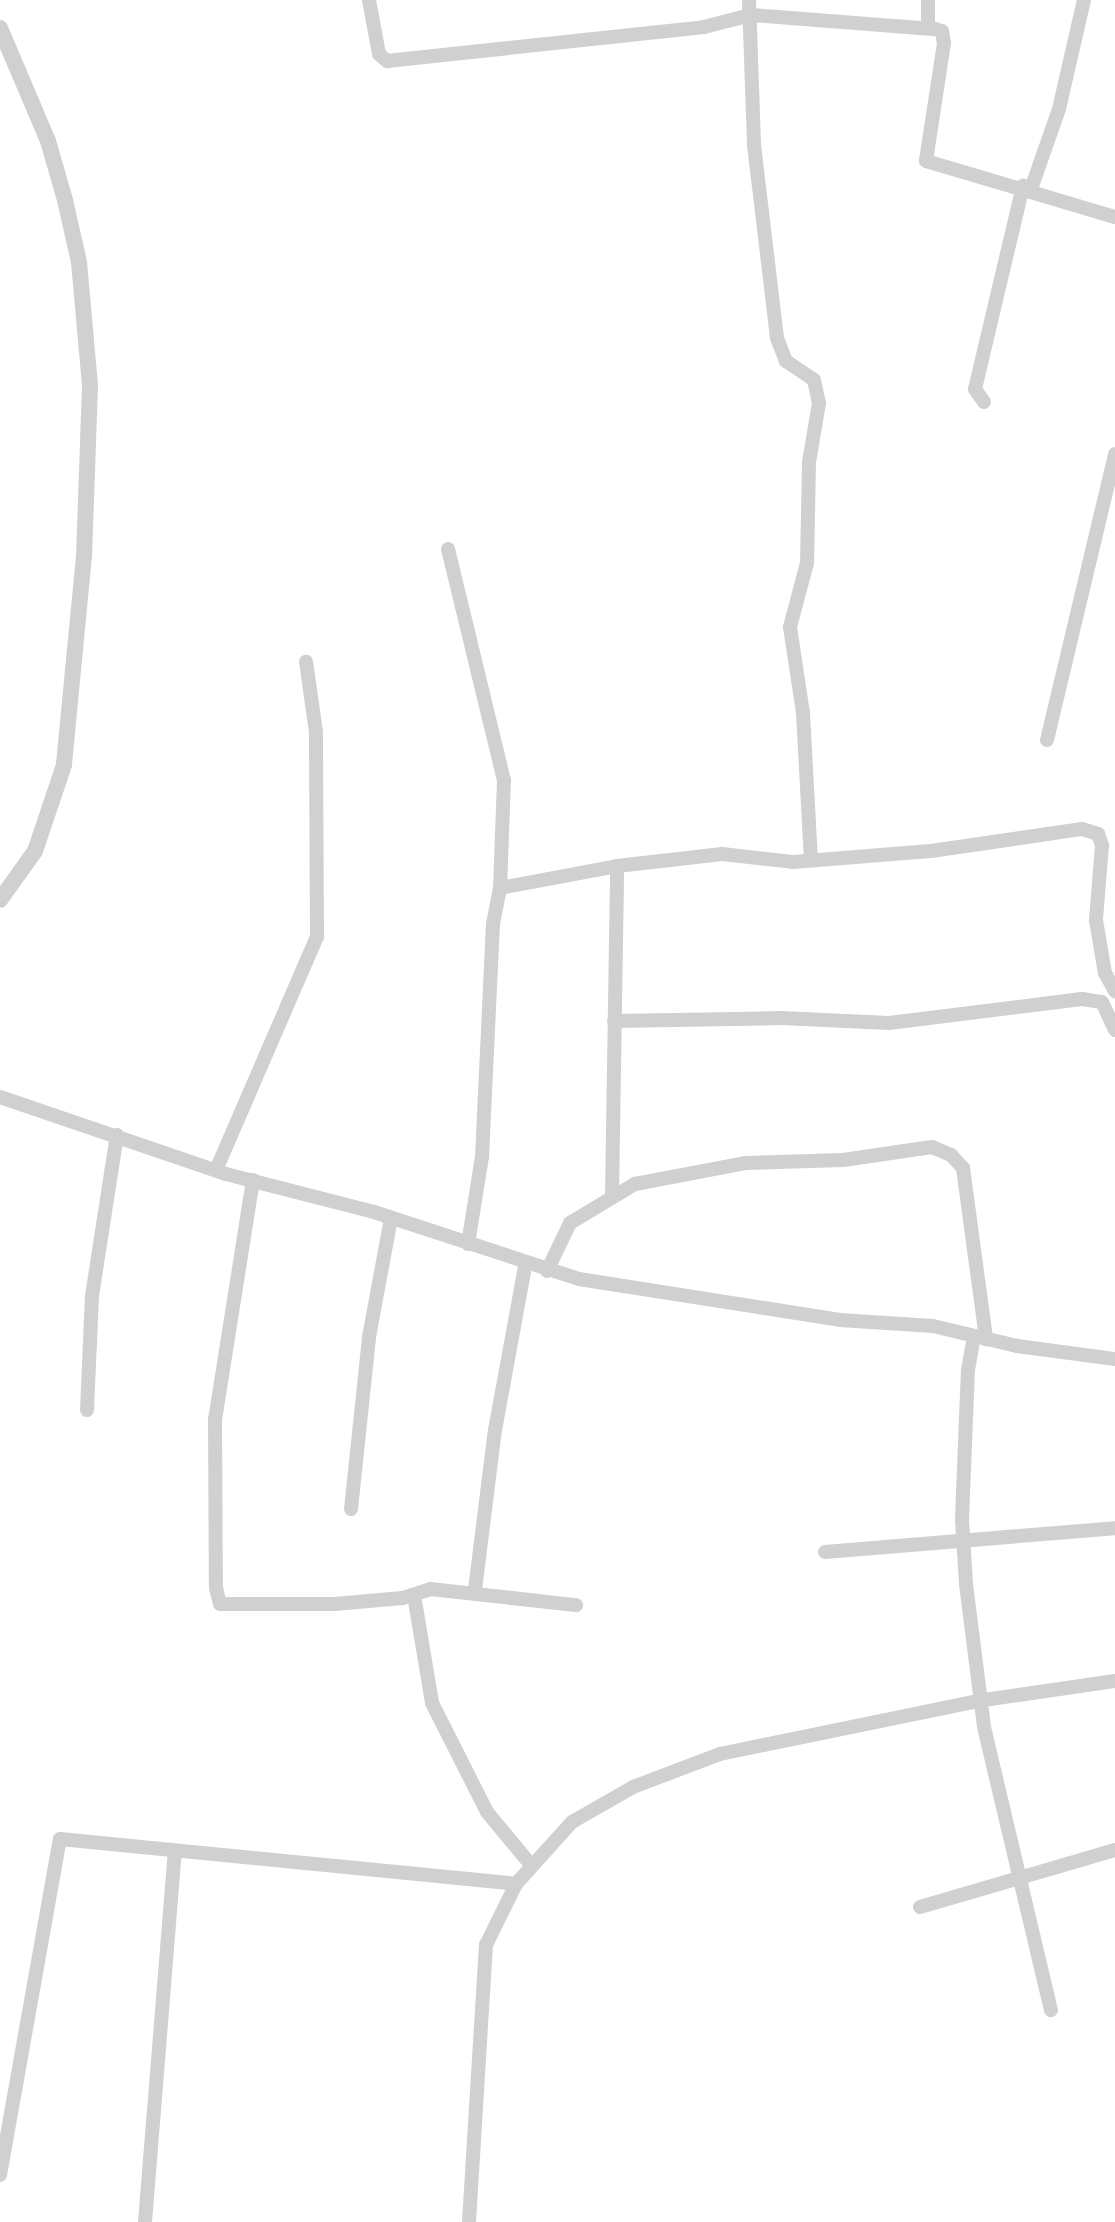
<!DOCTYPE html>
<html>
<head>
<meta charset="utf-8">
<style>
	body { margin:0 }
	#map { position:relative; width:1115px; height:2222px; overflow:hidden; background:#fff; font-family:Barlow,sans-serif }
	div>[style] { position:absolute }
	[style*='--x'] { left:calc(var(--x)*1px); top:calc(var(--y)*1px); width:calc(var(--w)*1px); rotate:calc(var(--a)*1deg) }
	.minor>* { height:14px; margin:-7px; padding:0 7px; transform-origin:7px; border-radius:7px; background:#d0d0d0 }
	.tertiary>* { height:16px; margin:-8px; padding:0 8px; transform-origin:8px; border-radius:8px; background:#d0d0d0 }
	span { translate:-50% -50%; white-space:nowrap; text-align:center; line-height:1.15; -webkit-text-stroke:8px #fff; paint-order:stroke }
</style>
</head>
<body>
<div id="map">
	<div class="minor">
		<i style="--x:369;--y:0;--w:55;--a:79.5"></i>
		<i style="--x:379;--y:54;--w:11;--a:41"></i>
		<i style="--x:387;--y:61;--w:319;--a:-6.1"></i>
		<i style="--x:704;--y:27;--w:49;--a:-14.3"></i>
		<i style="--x:751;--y:15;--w:185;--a:4.4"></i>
		<i style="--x:935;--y:29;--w:7;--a:16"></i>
		<i style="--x:942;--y:31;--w:12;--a:81"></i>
		<i style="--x:944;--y:43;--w:119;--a:98.7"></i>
		<i style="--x:926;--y:161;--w:197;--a:16.5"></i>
		<i style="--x:749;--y:0;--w:145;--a:88"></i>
		<i style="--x:754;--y:145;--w:194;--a:83.2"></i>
		<i style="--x:777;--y:338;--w:25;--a:69"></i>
		<i style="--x:786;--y:361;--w:34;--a:34"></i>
		<i style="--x:814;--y:380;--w:24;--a:78"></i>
		<i style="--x:819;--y:403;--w:60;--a:99.6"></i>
		<i style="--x:809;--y:462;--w:101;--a:91.1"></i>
		<i style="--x:807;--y:563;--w:66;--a:104.9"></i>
		<i style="--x:790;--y:627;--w:87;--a:81.4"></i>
		<i style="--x:803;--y:713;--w:147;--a:86.9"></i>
		<i style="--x:928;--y:0;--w:28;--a:90"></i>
		<i style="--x:1031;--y:189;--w:85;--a:-70.7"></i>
		<i style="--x:1059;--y:109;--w:112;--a:-77.1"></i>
		<i style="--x:984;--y:402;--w:16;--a:-125"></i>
		<i style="--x:975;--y:389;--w:209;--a:-76.7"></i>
		<i style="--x:448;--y:549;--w:238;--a:76.4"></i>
		<i style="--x:504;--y:780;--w:108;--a:92.1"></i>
		<i style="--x:1047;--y:740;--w:294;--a:-76.6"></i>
		<i style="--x:614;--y:1021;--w:167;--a:-1"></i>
		<i style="--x:781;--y:1018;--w:108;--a:2.7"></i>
		<i style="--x:889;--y:1023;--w:194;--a:-7.1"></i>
		<i style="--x:1082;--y:999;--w:20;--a:9"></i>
		<i style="--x:1102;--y:1002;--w:31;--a:65"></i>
		<i style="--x:0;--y:1097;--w:239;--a:18.8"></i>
		<i style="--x:226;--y:1174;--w:153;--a:14.4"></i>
		<i style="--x:374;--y:1212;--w:216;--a:18.1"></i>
		<i style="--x:579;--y:1279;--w:264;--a:8.9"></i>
		<i style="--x:840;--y:1320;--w:93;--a:3.7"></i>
		<i style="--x:933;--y:1326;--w:86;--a:13.4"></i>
		<i style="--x:1017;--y:1346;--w:99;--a:7.6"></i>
		<i style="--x:216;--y:1170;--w:254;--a:-66.6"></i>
		<i style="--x:317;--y:937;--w:205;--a:-90.3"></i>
		<i style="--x:316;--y:732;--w:71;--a:-98.1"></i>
		<i style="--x:253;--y:1180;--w:242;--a:99"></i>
		<i style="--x:215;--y:1419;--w:169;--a:89.7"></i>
		<i style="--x:216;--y:1588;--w:16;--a:76"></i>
		<i style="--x:220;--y:1604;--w:114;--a:0"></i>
		<i style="--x:334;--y:1604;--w:69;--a:-5"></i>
		<i style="--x:403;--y:1598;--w:28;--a:-18"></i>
		<i style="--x:430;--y:1589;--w:147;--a:6.3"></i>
		<i style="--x:612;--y:1196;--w:330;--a:-89.1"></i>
		<i style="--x:468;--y:1244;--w:88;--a:-80.9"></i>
		<i style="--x:482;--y:1157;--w:233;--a:-87.3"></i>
		<i style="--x:493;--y:924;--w:37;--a:-79"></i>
		<i style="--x:500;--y:888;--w:119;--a:-10.6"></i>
		<i style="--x:617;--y:866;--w:106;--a:-6.5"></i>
		<i style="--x:722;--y:854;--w:71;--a:6.4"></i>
		<i style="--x:793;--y:862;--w:138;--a:-4.6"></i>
		<i style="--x:931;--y:851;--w:153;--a:-8.3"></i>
		<i style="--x:1082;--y:829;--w:17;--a:17"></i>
		<i style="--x:1098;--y:834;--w:12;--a:70"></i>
		<i style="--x:1102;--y:845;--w:75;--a:94.6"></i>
		<i style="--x:1096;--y:920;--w:54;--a:80.4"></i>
		<i style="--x:1105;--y:973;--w:21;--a:61"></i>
		<i style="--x:547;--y:1271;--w:53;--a:-64.4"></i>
		<i style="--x:570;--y:1223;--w:76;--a:-31"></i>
		<i style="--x:635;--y:1184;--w:112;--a:-10.8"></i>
		<i style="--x:745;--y:1163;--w:98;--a:-1.8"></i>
		<i style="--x:843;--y:1160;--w:90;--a:-8.3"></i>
		<i style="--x:932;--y:1147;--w:21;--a:23"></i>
		<i style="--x:951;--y:1155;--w:18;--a:47"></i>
		<i style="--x:963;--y:1168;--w:173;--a:82.3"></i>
		<i style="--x:974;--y:1336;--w:34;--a:100"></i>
		<i style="--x:968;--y:1369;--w:151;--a:92.3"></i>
		<i style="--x:962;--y:1520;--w:64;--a:86.4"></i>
		<i style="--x:966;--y:1584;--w:144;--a:82.8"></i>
		<i style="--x:984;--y:1727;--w:291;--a:76.7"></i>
		<i style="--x:87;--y:1410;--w:114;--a:-87.5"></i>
		<i style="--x:92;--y:1296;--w:163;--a:-81.2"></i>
		<i style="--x:351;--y:1509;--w:173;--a:-84"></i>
		<i style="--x:369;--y:1337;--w:121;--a:-79.5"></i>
		<i style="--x:825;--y:1552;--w:291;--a:-4.7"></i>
		<i style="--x:475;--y:1590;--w:161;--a:-82.9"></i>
		<i style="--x:495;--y:1430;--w:167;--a:-79.6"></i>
		<i style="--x:414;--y:1595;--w:109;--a:80.5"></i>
		<i style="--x:432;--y:1703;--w:122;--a:63.2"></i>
		<i style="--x:487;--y:1812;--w:69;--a:50.3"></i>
		<i style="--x:920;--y:1907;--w:203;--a:-16.3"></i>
		<i style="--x:0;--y:2175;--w:341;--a:-79.9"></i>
		<i style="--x:60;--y:1839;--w:458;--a:5.6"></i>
		<i style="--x:145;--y:2222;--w:371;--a:-85.4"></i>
		<i style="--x:469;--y:2222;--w:278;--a:-86.5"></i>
		<i style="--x:486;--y:1945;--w:68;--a:-63.8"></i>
		<i style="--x:516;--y:1884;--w:84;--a:-47.9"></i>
		<i style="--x:572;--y:1822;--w:70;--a:-29.8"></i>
		<i style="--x:633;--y:1787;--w:93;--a:-20.8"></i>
		<i style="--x:720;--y:1754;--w:269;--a:-11.6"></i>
		<i style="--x:984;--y:1700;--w:132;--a:-8.3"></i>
	</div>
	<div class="tertiary">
		<i style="--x:0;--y:28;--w:123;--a:67"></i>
		<i style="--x:48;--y:141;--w:61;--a:73.9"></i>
		<i style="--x:65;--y:200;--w:64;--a:77.3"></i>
		<i style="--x:79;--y:262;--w:123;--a:84.9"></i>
		<i style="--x:90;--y:385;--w:171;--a:92"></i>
		<i style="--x:84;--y:556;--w:210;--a:95.5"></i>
		<i style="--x:64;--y:765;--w:91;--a:108.6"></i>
		<i style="--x:35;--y:851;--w:60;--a:125.5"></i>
	</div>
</div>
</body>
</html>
